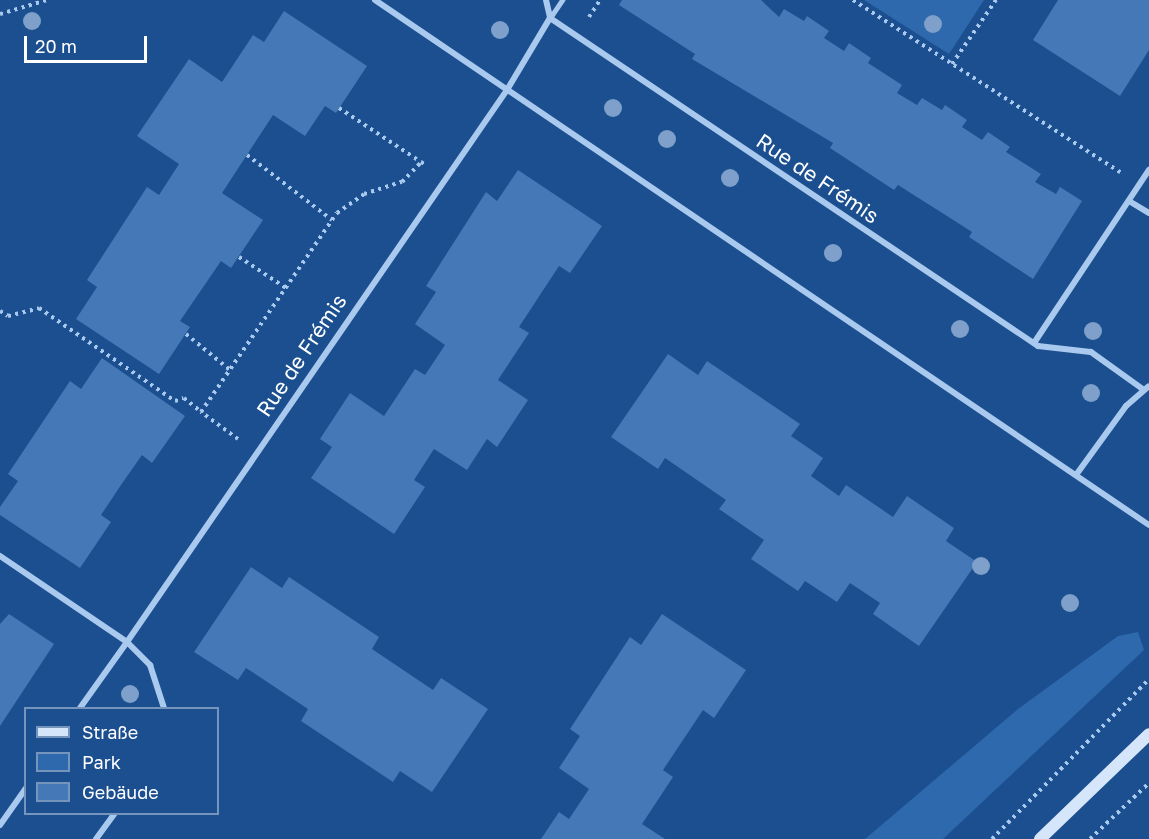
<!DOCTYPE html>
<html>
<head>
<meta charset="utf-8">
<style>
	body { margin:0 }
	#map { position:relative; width:1149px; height:839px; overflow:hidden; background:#1b4f8f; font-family:"Golos Text",sans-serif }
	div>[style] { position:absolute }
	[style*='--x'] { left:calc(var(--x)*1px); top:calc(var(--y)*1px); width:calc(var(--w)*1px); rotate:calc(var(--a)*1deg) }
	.green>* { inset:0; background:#2e69ad }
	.building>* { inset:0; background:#4478b7 }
	.path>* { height:4px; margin-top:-2px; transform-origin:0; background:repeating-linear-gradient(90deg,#a9c9ee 0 3px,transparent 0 7.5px) }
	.lane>* { height:4.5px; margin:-2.25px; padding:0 2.25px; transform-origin:2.25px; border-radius:2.25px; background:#a9c9ee }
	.street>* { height:6px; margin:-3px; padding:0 3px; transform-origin:3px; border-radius:3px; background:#a9c9ee }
	.secondary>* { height:12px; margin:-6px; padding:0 6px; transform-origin:6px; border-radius:6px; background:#d6e6fa }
	.trees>* { width:18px; height:18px; margin:-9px; border-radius:50%; background:#7ea0ca }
	span { translate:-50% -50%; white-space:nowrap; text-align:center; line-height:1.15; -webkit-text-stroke:6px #1b4f8f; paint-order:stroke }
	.street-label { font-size:21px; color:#fff }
	.legend { position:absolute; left:24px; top:707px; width:195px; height:108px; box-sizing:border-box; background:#1b4f8f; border:2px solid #7695bc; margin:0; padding:8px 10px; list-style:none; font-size:18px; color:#fff }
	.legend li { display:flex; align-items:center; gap:12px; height:30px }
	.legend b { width:30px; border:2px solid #7695bc }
	.scale { position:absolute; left:24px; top:36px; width:123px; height:27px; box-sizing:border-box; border:3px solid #fff; border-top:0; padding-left:8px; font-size:18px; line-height:21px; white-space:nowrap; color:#fff; -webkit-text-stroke:4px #1b4f8f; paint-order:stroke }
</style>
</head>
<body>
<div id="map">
	<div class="green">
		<i style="clip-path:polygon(864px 0,984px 0,949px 54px)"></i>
		<i style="clip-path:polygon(1138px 632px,1144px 650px,943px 839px,865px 839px,1018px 709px,1118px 636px)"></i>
	</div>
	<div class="building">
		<i style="clip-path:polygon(622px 0,761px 0,779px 17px,784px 9px,804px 21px,807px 16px,829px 31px,824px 38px,844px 51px,849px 43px,871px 58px,868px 63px,902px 85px,897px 93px,917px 105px,922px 98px,942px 110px,945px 105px,967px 120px,962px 127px,982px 140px,988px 132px,1010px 147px,1006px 152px,1041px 174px,1035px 182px,1056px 194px,1060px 187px,1082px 201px,1033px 279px,969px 237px,972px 232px,958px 223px,898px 185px,894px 190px,830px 148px,833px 143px,692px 59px,695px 54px,619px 5px)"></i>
		<i style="clip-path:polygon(1058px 0,1149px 0,1149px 50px,1120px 96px,1033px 40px)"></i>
		<i style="clip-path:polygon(284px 11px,367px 66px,336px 113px,325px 106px,305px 136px,273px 115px,222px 193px,263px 220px,231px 268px,221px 261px,180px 321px,190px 327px,159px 374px,76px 319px,97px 287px,87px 280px,147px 187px,159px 195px,179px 164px,137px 136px,189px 59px,222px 82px,253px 35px,264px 42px)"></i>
		<i style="clip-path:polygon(518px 170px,602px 226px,570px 273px,559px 266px,519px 327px,529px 333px,498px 380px,528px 400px,497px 447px,487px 439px,467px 470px,434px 449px,414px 480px,425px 487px,394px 534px,311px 478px,332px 447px,320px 439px,350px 393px,384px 416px,415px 369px,425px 375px,445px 345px,415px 324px,436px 292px,426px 286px,486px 192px,497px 201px)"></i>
		<i style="clip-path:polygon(668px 354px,698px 375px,707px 361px,800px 424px,791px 436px,823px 458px,811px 476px,839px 496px,846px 485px,893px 517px,907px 496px,954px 528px,946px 541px,977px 562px,919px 646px,873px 614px,880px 603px,850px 583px,837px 602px,805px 581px,798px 591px,751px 559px,764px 540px,719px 509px,726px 500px,665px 458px,658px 469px,611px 437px)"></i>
		<i style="clip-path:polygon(102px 358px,185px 416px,152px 463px,142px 455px,121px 485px,101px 515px,111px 522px,80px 568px,0 515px,0 507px,18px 481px,8px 474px,70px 381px,81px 389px)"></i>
		<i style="clip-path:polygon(251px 567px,282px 588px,289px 577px,379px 637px,372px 649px,433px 690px,441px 678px,488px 709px,432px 792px,400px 771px,393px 782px,301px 721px,308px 709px,246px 668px,238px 680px,194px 652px)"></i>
		<i style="clip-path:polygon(9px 614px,54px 644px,0 726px,0 624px)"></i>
		<i style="clip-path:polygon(662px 614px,746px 670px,714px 718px,703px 710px,663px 770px,673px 777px,642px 824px,665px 839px,541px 839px,559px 812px,569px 819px,589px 789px,559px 768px,580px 736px,570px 729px,630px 637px,641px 645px)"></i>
	</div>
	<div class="path">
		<i style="--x:853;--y:0;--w:318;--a:32.8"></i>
		<i style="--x:0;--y:14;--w:49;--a:-16.6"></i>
		<i style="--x:589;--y:17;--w:20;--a:-57"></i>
		<i style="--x:952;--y:64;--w:78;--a:-55.5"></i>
		<i style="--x:339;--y:108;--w:98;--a:33.4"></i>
		<i style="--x:247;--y:155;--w:107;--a:37.4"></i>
		<i style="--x:239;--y:257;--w:56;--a:33.4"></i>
		<i style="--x:0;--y:311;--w:9;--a:32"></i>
		<i style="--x:8;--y:316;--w:32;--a:-14"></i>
		<i style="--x:39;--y:308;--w:165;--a:34.4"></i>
		<i style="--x:175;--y:401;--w:9;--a:-18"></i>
		<i style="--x:184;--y:398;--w:22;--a:39"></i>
		<i style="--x:186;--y:334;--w:57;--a:39.3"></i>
		<i style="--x:238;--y:439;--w:46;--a:-143.9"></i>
		<i style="--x:201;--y:412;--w:241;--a:-55.7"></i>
		<i style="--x:337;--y:213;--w:33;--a:-35"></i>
		<i style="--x:364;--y:194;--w:40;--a:-18"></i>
		<i style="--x:402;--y:182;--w:28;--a:-46"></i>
		<i style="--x:421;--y:162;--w:6;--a:31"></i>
		<i style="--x:992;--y:839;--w:224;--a:-45.5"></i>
		<i style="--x:1090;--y:839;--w:81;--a:-43.5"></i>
	</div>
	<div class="lane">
		<i style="--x:550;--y:18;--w:22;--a:-56"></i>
	</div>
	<div class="street">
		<i style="--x:375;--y:0;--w:935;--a:34.15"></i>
		<i style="--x:546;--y:0;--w:18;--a:77"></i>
		<i style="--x:1129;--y:201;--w:23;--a:31"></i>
		<i style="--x:1034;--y:343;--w:208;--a:-56.4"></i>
		<i style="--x:1076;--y:475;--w:85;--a:-54.1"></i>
		<i style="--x:1126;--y:406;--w:30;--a:-41"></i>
		<i style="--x:0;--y:556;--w:153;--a:34.1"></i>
		<i style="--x:127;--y:642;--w:670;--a:-55.46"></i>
		<i style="--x:507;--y:90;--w:84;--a:-59.2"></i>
		<i style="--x:550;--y:18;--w:588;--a:33.91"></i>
		<i style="--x:1038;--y:346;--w:53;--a:6.5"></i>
		<i style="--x:1091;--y:352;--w:65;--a:35.6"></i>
		<i style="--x:80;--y:708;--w:81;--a:-54.5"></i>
		<i style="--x:127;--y:642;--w:33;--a:45"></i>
		<i style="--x:150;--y:665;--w:45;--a:72"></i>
		<i style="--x:0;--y:825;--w:45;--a:-54.9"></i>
		<i style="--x:96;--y:839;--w:31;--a:-54"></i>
	</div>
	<div class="secondary">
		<i style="--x:1040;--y:839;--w:151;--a:-43.9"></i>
	</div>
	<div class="trees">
		<i style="left:32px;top:21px"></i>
		<i style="left:933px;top:24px"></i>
		<i style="left:500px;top:30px"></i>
		<i style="left:613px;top:108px"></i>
		<i style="left:667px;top:139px"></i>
		<i style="left:730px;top:178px"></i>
		<i style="left:833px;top:253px"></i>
		<i style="left:960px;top:329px"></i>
		<i style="left:1093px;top:331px"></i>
		<i style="left:1091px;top:393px"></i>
		<i style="left:981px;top:566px"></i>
		<i style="left:1070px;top:603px"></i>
		<i style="left:130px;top:694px"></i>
	</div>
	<div class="street-label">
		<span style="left:818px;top:178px;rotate:34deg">Rue de Frémis</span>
		<span style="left:301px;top:355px;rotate:-56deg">Rue de Frémis</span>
	</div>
	<ul class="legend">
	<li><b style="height:8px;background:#d6e6fa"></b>Straße</li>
	<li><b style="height:16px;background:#2e69ad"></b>Park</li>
	<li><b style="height:16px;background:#4478b7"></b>Gebäude</li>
	</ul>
	<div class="scale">20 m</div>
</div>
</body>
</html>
